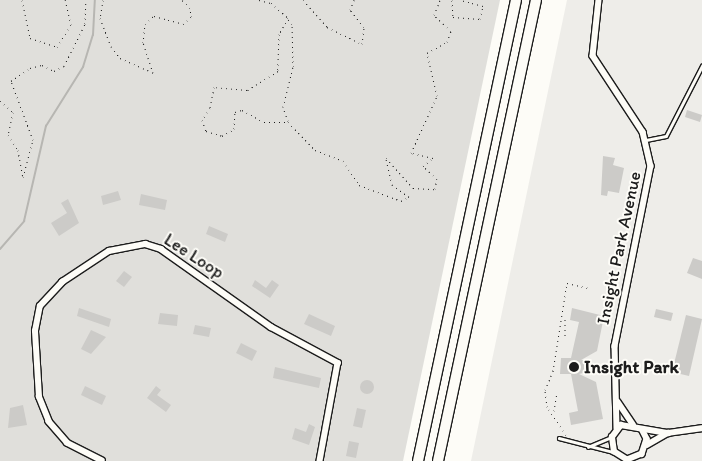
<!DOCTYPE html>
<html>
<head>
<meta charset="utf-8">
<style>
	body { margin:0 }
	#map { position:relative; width:702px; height:461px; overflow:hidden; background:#fdfcf7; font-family:Itim,sans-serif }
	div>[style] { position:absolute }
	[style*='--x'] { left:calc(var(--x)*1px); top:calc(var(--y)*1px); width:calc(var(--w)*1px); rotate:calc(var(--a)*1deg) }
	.built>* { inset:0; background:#eeede9 }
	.green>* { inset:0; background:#e0dfdb }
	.stream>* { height:2px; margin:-1px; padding:0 1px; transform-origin:1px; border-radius:1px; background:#b7b6b2 }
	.building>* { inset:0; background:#cccbc8 }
	.round { border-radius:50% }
	.path>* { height:1px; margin-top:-0.5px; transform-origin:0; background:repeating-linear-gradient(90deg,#1c1c1c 0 1px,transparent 0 5px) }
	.roads { filter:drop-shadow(1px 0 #1c1c1c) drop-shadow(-1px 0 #1c1c1c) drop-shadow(0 1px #1c1c1c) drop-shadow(0 -1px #1c1c1c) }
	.lane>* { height:2.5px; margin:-1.25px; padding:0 1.25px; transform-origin:1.25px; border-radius:1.25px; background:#fdfcf7 }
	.street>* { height:5.5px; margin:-2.75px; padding:0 2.75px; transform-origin:2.75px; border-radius:2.75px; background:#fdfcf7 }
	.highway>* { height:10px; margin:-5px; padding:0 5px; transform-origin:5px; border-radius:5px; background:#fdfcf7 }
	.dots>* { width:14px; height:14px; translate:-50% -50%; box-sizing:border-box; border:2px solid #fdfcf7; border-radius:50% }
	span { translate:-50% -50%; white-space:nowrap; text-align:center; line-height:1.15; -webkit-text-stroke:4px #fdfcf7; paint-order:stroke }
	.street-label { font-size:18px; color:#1c1c1c }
	.poi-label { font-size:18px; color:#1c1c1c; font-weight:700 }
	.left { translate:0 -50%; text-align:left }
</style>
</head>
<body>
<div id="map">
	<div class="built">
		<i style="clip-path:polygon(567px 0,702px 0,702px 461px,471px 461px)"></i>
	</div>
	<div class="green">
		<i style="clip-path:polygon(0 0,500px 0,403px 461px,0 461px)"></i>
	</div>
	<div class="stream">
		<i style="--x:0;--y:249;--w:37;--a:-49"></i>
		<i style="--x:24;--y:221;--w:98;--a:-77"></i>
		<i style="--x:46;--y:126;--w:70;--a:-57.9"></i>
		<i style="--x:83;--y:67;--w:34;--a:-73"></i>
		<i style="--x:93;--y:35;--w:35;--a:-87"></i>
	</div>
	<div class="building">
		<i style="clip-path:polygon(687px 110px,702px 115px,700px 122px,685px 117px)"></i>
		<i style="clip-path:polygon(603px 156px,615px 158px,613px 165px,624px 168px,619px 193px,608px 191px,607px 196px,601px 195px)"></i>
		<i style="clip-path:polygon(118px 191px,121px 200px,103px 205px,101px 196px)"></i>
		<i style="clip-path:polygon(141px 194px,167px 200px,165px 210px,139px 205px)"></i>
		<i style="clip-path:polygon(68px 199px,79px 223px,59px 236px,51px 223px,67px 213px,61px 203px)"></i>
		<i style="clip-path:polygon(209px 226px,228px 234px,225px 242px,206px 234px)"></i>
		<i style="clip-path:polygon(693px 258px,702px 261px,702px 279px,687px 273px)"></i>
		<i style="clip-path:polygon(124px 271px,132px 277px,124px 287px,116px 281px)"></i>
		<i style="clip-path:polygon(255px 280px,266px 288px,272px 280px,279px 285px,270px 298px,252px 286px)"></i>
		<i style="clip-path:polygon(79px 308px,111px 319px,109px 327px,77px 316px)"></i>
		<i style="clip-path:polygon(572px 308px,604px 316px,597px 351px,581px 360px,587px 361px,587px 372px,579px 374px,596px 382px,603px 419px,571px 425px,569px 413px,578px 411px,571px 374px,560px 374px,561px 358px,571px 358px,579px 322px,570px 320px)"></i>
		<i style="clip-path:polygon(656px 309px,673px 313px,671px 321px,654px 317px)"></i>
		<i style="clip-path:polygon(160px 313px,178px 315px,177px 326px,158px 324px)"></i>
		<i style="clip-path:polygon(309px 314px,335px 326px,331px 336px,304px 324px)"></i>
		<i style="clip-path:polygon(686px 315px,702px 319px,689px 376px,672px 372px)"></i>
		<i style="clip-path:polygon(195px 325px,211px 328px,209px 337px,193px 334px)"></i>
		<i style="clip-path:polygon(91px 330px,106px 337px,91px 354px,81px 349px)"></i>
		<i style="clip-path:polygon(241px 343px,257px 351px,252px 361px,236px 353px)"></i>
		<i style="clip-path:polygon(275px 367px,321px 378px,319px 388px,273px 378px)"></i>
		<i class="round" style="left:360px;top:380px;width:14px;height:14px"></i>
		<i style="clip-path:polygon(85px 386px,106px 396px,102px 405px,81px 395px)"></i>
		<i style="clip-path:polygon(156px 386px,161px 390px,157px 395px,171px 405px,166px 412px,147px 398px)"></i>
		<i style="clip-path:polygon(23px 405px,27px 425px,8px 428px,10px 408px)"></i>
		<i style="clip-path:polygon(357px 408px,366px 410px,362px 428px,353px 426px)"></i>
		<i style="clip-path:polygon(309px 424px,315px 427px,309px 445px,292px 439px,295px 428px,306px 432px)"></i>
		<i style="clip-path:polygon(349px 441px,359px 443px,356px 458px,346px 456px)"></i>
	</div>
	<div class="path">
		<i style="--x:22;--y:0;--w:39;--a:78"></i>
		<i style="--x:30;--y:38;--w:28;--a:18"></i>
		<i style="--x:57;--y:47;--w:26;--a:-58"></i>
		<i style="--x:71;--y:25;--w:26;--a:-103"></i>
		<i style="--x:103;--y:0;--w:18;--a:99"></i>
		<i style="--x:100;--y:18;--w:31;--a:69"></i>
		<i style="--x:111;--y:47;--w:14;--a:51"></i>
		<i style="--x:120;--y:58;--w:36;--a:24"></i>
		<i style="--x:153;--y:73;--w:32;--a:-108"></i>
		<i style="--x:143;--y:43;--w:19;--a:-84"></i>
		<i style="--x:145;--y:24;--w:12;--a:-42"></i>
		<i style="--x:154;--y:16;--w:30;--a:15"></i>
		<i style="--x:183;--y:24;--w:11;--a:-41"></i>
		<i style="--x:191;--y:17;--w:9;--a:-96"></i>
		<i style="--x:190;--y:8;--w:11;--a:-135"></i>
		<i style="--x:259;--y:0;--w:12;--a:14"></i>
		<i style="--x:271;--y:3;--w:23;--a:41"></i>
		<i style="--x:288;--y:18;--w:18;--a:119"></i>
		<i style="--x:279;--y:34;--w:37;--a:92"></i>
		<i style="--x:278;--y:71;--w:36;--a:148"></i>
		<i style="--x:247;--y:90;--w:33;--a:-175"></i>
		<i style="--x:214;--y:87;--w:21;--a:101"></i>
		<i style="--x:210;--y:108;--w:14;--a:124"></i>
		<i style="--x:202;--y:120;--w:12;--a:70"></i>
		<i style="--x:206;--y:131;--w:17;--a:17"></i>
		<i style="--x:222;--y:136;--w:14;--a:-30"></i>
		<i style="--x:234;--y:129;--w:17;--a:-87"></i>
		<i style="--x:235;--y:112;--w:7;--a:-16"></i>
		<i style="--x:242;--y:110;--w:25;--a:29"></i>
		<i style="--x:264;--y:122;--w:24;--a:0"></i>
		<i style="--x:288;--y:122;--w:39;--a:46"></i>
		<i style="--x:315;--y:150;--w:30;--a:21"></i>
		<i style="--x:343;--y:161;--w:29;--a:56"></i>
		<i style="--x:359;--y:185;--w:45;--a:20.9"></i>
		<i style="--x:401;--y:201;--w:9;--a:-27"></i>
		<i style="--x:409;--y:197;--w:21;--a:-145"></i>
		<i style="--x:392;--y:185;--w:28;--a:-103"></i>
		<i style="--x:386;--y:158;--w:40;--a:48"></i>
		<i style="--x:413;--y:188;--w:22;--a:3"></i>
		<i style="--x:435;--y:189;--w:10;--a:-79"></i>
		<i style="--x:437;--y:179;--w:19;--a:-137"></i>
		<i style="--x:423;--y:166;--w:13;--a:-39"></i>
		<i style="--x:433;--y:158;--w:23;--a:-167"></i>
		<i style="--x:411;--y:153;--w:63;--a:-65.5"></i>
		<i style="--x:437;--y:96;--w:44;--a:-103.1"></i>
		<i style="--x:427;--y:53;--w:23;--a:-29"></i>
		<i style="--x:447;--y:42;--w:12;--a:-70"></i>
		<i style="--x:451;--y:31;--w:23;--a:-137"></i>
		<i style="--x:434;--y:15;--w:16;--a:-68"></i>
		<i style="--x:303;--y:0;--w:36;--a:48"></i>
		<i style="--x:327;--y:27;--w:39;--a:26"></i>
		<i style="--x:362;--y:44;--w:17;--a:-83"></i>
		<i style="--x:364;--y:27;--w:22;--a:-129"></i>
		<i style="--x:350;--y:10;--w:11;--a:-68"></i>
		<i style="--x:452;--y:0;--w:17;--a:87"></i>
		<i style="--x:453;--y:17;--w:27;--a:4"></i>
		<i style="--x:480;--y:19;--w:13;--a:-77"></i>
		<i style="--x:483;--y:6;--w:24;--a:-165"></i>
		<i style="--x:0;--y:101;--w:17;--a:40"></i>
		<i style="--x:13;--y:112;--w:24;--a:102"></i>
		<i style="--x:8;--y:135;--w:18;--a:56"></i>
		<i style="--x:18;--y:150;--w:27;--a:80"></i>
		<i style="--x:23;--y:177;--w:38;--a:-75"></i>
		<i style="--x:33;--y:140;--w:63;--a:-110.4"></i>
		<i style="--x:11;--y:81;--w:23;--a:-34"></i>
		<i style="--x:30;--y:68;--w:12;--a:-14"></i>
		<i style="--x:42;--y:65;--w:13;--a:27"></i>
		<i style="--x:54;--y:71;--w:11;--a:-27"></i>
		<i style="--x:64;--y:66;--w:47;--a:-63.4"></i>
		<i style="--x:85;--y:24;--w:24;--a:-88"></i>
		<i style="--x:288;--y:121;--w:15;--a:-110"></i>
		<i style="--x:283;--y:107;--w:41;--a:-76"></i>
		<i style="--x:293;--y:67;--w:43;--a:-91.3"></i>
		<i style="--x:292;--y:24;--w:6;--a:-129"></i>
		<i style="--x:565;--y:319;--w:20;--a:90"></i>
		<i style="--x:554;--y:411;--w:19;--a:-81"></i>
		<i style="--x:566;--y:435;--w:34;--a:-124"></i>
		<i style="--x:547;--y:407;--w:17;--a:-97"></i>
		<i style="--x:545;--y:390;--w:21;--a:-67"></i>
		<i style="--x:553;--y:371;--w:89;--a:-81"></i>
		<i style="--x:567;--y:283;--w:22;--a:13"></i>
	</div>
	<div class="roads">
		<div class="lane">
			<i style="--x:646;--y:140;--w:20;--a:-11"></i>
			<i style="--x:666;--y:136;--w:79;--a:-62.8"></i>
			<i style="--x:559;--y:438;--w:56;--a:14.5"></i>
			<i style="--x:588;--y:447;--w:26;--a:-23"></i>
		</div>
		<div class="street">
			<i style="--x:599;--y:0;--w:56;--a:96.1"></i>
			<i style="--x:593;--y:56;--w:91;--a:56.7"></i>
			<i style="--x:643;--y:132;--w:35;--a:77"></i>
			<i style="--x:651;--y:166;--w:184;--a:101.3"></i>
			<i style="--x:615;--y:346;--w:82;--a:88.6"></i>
			<i style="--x:618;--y:402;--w:27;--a:56"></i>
			<i style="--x:642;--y:429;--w:11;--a:63"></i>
			<i style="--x:647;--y:439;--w:16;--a:108"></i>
			<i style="--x:642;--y:454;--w:16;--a:158"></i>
			<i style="--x:627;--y:460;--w:15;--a:-148"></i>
			<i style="--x:614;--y:452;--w:15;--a:-98"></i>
			<i style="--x:612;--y:437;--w:15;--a:-53"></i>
			<i style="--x:621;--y:425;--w:48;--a:9.7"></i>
			<i style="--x:647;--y:445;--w:24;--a:-30"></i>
			<i style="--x:668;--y:433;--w:34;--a:-8"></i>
			<i style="--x:102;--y:461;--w:39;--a:-153"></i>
			<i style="--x:67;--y:443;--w:28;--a:-131"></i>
			<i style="--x:49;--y:422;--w:27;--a:-112"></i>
			<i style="--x:39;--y:397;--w:66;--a:-93.5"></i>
			<i style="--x:35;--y:331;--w:25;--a:-79"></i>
			<i style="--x:40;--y:306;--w:33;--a:-47"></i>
			<i style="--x:62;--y:282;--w:56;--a:-33.4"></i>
			<i style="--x:109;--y:251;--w:37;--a:-11"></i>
			<i style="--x:145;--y:244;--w:17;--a:17"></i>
			<i style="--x:161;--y:249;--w:135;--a:35.3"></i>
			<i style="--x:271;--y:327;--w:76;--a:28.2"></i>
			<i style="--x:338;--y:363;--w:100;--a:100.4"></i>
		</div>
		<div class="highway">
			<i style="--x:418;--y:461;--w:471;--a:-78"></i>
			<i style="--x:438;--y:461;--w:471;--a:-78"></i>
		</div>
	</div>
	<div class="dots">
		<i style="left:574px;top:367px;background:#1c1c1c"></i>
	</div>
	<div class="street-label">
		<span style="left:619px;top:248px;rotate:-78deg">Insight Park Avenue</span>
		<span style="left:194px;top:256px;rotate:33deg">Lee Loop</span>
	</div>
	<div class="poi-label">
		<span class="left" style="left:584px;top:367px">Insight Park</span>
	</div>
</div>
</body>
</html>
